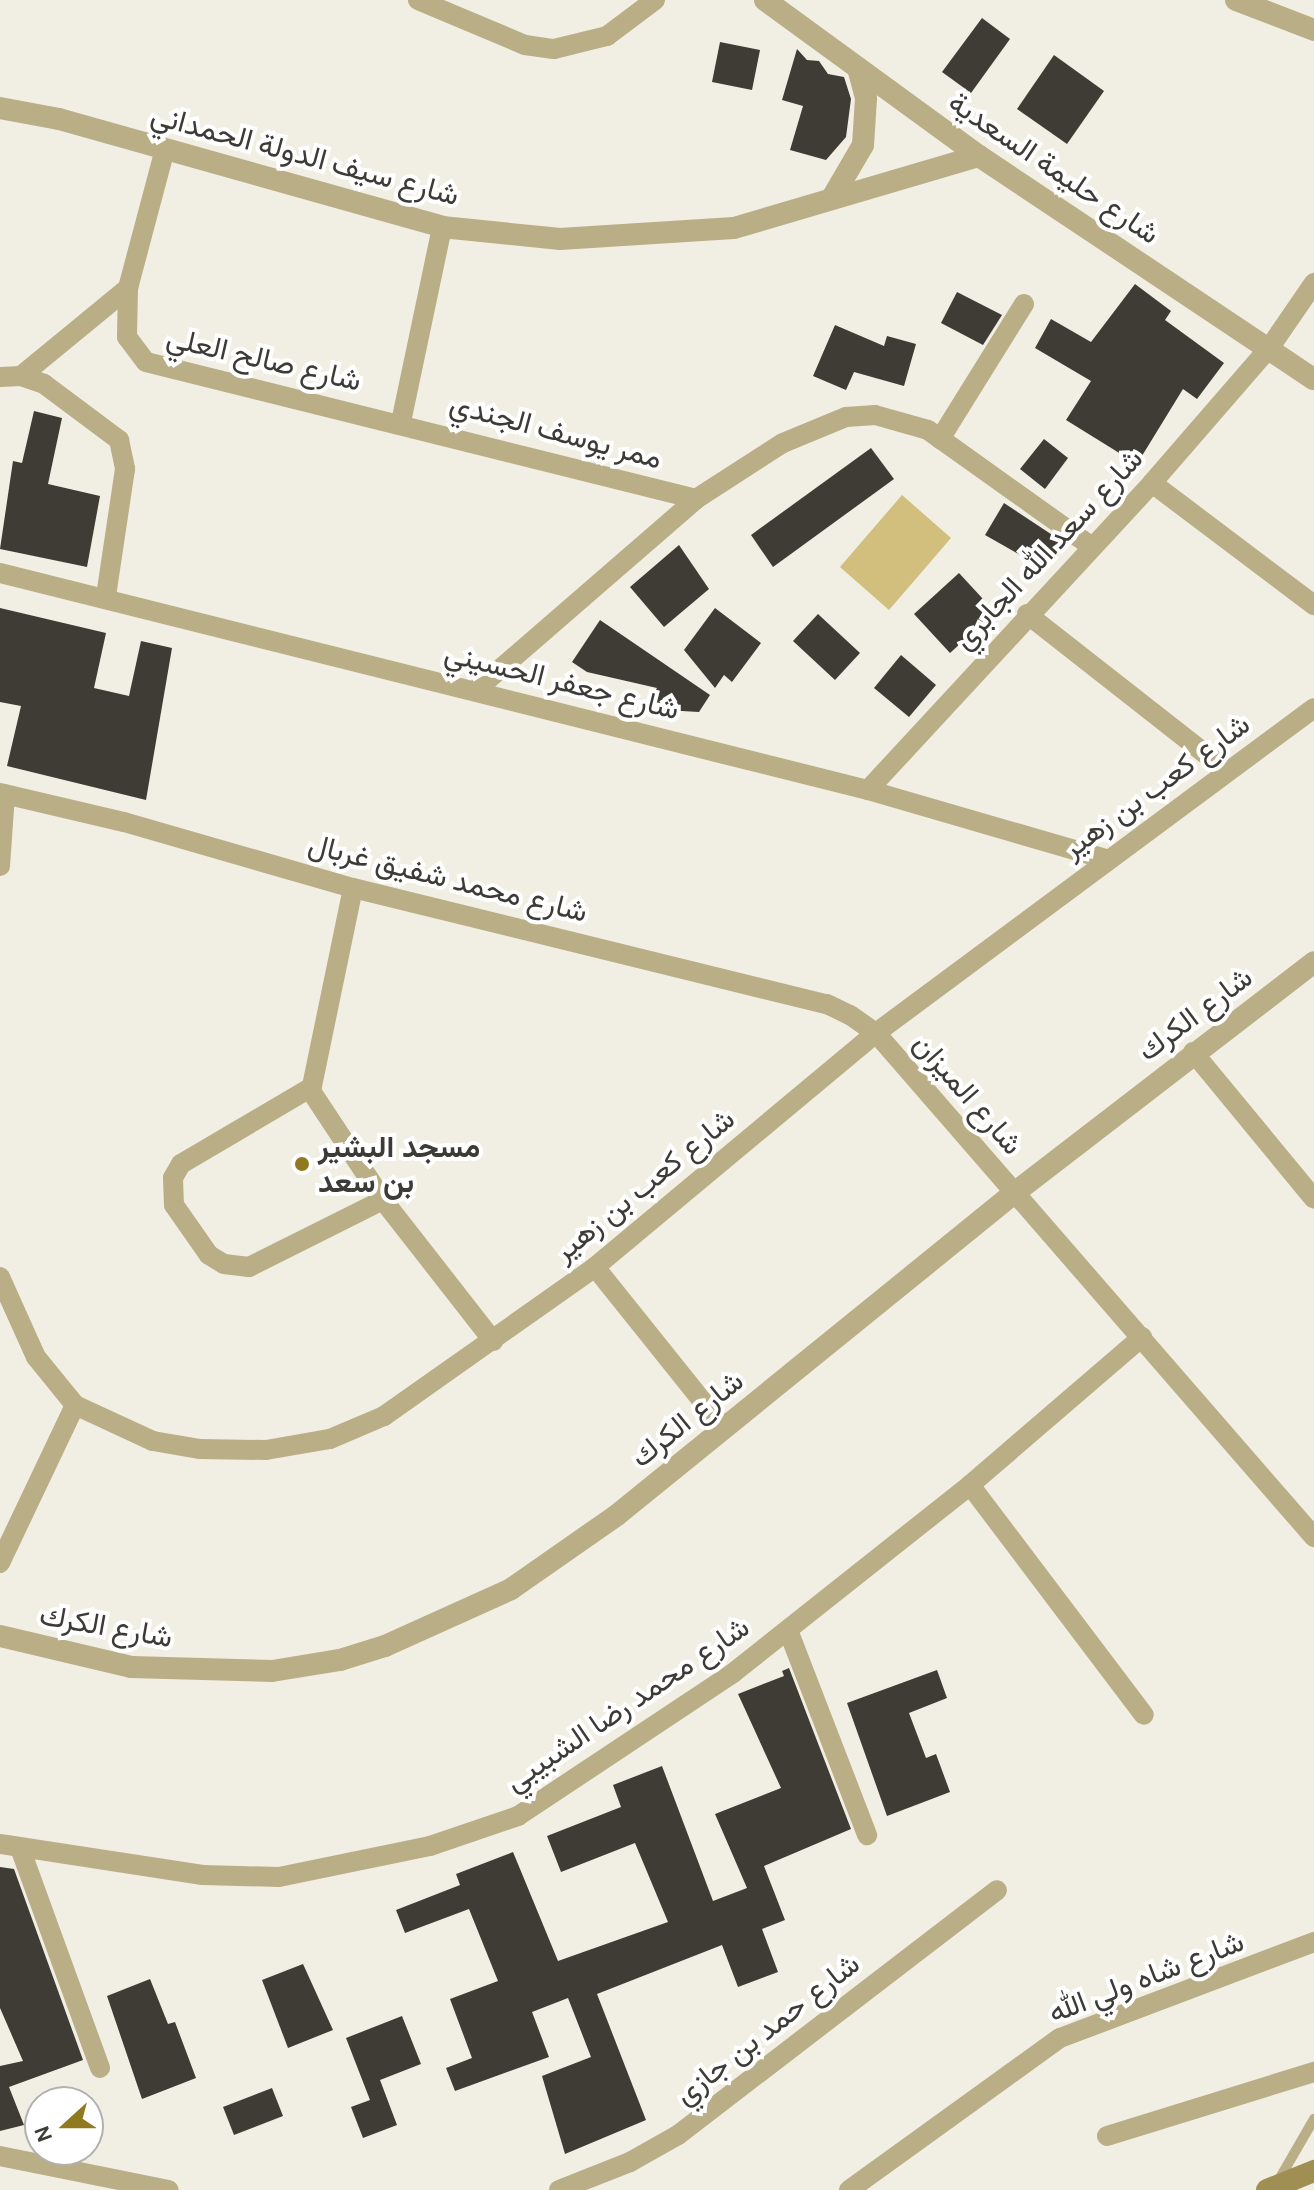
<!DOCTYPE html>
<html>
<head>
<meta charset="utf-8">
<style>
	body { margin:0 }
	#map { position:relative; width:1314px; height:2190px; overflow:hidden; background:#f1eee4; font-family:Karla,Vazirmatn,sans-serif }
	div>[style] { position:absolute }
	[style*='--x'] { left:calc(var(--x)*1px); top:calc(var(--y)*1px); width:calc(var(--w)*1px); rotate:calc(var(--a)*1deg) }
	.green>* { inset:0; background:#d2be7d }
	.building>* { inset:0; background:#3e3c35 }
	.service>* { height:10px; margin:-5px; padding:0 5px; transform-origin:5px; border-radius:5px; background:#baae87 }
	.minor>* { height:20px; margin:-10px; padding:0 10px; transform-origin:10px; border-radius:10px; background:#baae87 }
	.tertiary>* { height:22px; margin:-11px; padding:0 11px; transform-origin:11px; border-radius:11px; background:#baae87 }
	.secondary>* { height:22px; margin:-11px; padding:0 11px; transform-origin:11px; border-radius:11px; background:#a08f52 }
	.dots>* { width:22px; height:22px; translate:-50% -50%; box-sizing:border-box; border:4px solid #fff; border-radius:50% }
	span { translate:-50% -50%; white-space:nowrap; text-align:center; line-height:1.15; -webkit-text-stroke:8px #fff; paint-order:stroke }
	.street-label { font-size:30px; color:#3c3b37 }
	.poi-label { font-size:30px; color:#3c3b37; font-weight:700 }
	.left { translate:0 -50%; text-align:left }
	.north { position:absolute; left:24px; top:2086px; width:80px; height:80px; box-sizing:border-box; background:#fff; border:2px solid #b1b1af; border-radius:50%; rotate:249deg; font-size:22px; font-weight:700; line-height:32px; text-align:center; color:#3c3b37 }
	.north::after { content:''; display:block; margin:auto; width:28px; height:36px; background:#90791f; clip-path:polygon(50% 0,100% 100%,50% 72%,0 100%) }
</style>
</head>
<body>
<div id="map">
	<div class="green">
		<i style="clip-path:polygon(902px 495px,951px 538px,889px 610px,840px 567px)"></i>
	</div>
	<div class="building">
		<i style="clip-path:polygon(982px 18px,1010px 39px,971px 93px,942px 72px)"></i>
		<i style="clip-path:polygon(720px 42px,760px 50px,752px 90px,712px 82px)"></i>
		<i style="clip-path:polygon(797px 49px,807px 60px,819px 61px,828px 74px,844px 77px,851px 99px,846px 137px,826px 160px,790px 150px,803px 106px,782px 100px)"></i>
		<i style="clip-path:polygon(1054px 55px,1104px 91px,1067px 144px,1017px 109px)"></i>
		<i style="clip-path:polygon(1135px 284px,1171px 311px,1165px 320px,1224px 363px,1197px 399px,1183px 389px,1137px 464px,1066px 420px,1091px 381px,1035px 348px,1051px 319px,1091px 342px)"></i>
		<i style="clip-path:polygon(957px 292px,1002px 315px,983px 345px,941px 323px)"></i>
		<i style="clip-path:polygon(835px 325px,884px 346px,887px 336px,916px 344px,904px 386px,854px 372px,846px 390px,813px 376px)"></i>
		<i style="clip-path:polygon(34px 411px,62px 418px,48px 484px,100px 496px,87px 567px,0 549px,13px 461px,22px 463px)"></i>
		<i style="clip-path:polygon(1044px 439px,1068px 458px,1045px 489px,1020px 469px)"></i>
		<i style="clip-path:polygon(871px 448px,894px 479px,773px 567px,751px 535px)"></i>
		<i style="clip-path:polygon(1004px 503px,1063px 542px,1047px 570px,985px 535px)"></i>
		<i style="clip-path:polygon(679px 545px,709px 589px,664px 627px,630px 587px)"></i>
		<i style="clip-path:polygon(959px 573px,995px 612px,950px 653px,914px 614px)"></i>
		<i style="clip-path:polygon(0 608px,106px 633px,94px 688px,129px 696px,141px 641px,172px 648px,146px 800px,7px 766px,21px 706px,0 702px)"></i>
		<i style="clip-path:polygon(715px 608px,761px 643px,732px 682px,724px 675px,715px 688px,684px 650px)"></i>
		<i style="clip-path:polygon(818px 614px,860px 653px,835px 680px,793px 641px)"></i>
		<i style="clip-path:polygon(600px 620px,710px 695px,699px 712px,665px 710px,650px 700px,657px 688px,587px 672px,572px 662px)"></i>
		<i style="clip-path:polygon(901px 655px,936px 685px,909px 717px,874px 688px)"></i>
		<i style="clip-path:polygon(789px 1668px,851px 1829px,764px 1866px,785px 1920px,762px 1929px,778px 1972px,738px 1987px,722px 1945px,597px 1994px,646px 2120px,565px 2154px,542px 2076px,591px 2057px,568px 1998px,532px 2012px,549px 2057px,455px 2091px,446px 2068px,472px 2058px,450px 1999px,498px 1981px,469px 1909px,405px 1933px,396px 1910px,460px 1885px,456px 1874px,513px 1852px,558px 1961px,668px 1922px,635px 1843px,561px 1872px,547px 1836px,621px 1807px,613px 1785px,662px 1766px,713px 1901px,747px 1888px,715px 1814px,781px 1788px,738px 1694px,784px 1676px,782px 1671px)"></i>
		<i style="clip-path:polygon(937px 1670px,947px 1698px,909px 1713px,926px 1758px,936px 1754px,950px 1792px,887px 1816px,847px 1703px)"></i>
		<i style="clip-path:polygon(0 1867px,14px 1869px,83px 2060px,9px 2087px,24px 2125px,0 2131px,0 2066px,23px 2061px,0 2008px)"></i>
		<i style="clip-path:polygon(303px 1964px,333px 2030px,288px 2048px,262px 1980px)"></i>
		<i style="clip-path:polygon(150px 1979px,168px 2024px,175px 2022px,196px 2078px,142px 2099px,107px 1996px)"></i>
		<i style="clip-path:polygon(402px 2016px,421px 2064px,380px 2080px,397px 2125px,363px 2138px,351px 2107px,370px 2100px,346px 2038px)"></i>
		<i style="clip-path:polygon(272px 2088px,283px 2116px,234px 2135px,223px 2107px)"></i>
	</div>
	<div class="service">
		<i style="--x:1277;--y:2183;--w:74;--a:-60"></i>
	</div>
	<div class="minor">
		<i style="--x:418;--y:0;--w:116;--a:22.8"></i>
		<i style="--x:525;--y:45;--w:29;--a:8"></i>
		<i style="--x:554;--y:49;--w:55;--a:-13.8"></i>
		<i style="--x:607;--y:36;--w:60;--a:-36.9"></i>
		<i style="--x:165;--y:149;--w:144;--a:104.9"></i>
		<i style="--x:128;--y:288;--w:49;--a:91.2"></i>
		<i style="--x:127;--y:337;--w:31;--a:53"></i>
		<i style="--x:146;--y:362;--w:567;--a:13.99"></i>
		<i style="--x:21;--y:376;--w:139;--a:-39.4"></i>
		<i style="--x:0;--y:377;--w:21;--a:-3"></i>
		<i style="--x:21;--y:376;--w:24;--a:19"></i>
		<i style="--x:44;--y:384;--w:94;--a:36.7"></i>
		<i style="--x:119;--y:440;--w:30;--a:78"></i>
		<i style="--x:125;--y:469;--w:128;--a:98.5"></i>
		<i style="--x:401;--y:422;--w:199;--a:-78.1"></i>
		<i style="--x:940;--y:439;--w:159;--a:-58.1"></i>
		<i style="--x:1152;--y:483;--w:203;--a:37"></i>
		<i style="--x:0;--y:573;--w:895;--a:14.04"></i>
		<i style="--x:868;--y:790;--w:248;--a:16.2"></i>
		<i style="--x:1027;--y:614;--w:254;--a:38.1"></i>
		<i style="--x:477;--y:689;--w:290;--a:-40.9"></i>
		<i style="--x:696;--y:499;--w:103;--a:-32.8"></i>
		<i style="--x:783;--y:443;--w:68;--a:-22.4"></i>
		<i style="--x:846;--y:417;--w:29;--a:-4"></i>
		<i style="--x:875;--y:415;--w:55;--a:15.8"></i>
		<i style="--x:928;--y:430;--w:201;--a:35.5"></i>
		<i style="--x:868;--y:790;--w:418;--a:-47.2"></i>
		<i style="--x:1152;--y:483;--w:180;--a:-49.1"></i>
		<i style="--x:1270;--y:347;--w:78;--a:-55.5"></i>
		<i style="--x:0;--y:793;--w:127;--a:13.2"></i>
		<i style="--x:124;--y:822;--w:238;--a:16.1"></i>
		<i style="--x:353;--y:888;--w:488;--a:13.8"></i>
		<i style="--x:827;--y:1004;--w:25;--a:26"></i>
		<i style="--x:850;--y:1015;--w:32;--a:35"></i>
		<i style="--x:876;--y:1033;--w:668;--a:49.01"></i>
		<i style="--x:0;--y:866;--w:72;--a:-86"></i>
		<i style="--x:353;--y:888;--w:207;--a:101.7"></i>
		<i style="--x:311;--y:1091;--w:131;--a:56.6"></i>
		<i style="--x:383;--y:1200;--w:179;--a:52"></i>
		<i style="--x:1193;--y:1052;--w:190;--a:50.5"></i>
		<i style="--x:310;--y:1088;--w:150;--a:149.5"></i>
		<i style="--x:181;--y:1164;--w:16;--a:120"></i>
		<i style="--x:173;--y:1178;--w:27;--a:88"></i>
		<i style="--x:174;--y:1205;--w:61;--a:55"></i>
		<i style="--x:209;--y:1255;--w:17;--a:31"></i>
		<i style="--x:224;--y:1264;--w:25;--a:7"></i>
		<i style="--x:249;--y:1267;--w:150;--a:-26.6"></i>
		<i style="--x:595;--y:1267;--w:205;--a:51.3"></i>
		<i style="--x:0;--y:1277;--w:88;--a:65.8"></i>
		<i style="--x:36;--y:1357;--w:62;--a:50.9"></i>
		<i style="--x:75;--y:1405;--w:86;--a:24.8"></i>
		<i style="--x:153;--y:1441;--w:48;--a:9.7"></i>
		<i style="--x:200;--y:1449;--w:66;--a:0.9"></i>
		<i style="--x:266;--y:1450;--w:65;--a:-9.8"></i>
		<i style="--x:330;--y:1439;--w:59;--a:-23.1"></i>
		<i style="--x:384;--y:1416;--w:258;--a:-35.2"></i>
		<i style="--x:595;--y:1267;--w:366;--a:-39.8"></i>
		<i style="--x:876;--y:1033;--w:545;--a:-36.58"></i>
		<i style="--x:970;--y:1485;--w:288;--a:52.9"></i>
		<i style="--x:0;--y:1563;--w:175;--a:-64.6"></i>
		<i style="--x:788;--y:1630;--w:220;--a:68.9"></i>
		<i style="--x:0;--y:1844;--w:205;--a:8.7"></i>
		<i style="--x:203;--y:1875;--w:76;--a:1.5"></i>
		<i style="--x:279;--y:1877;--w:154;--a:-11.6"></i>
		<i style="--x:430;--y:1846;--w:93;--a:-18.8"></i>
		<i style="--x:518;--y:1816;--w:258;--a:-33.6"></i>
		<i style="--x:733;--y:1673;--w:303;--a:-38.4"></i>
		<i style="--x:970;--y:1485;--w:227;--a:-40.7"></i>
		<i style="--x:20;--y:1848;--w:234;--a:70"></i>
		<i style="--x:1107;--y:2136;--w:217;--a:-17.2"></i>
		<i style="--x:0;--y:2156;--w:172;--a:11.4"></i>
		<i style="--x:559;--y:2190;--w:76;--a:-21.5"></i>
		<i style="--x:630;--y:2162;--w:55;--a:-29.4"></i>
		<i style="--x:678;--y:2135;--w:402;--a:-37.5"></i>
		<i style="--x:849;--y:2190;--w:260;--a:-35.8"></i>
		<i style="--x:1060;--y:2038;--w:272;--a:-20.7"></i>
	</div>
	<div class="tertiary">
		<i style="--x:765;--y:0;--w:265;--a:36.1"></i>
		<i style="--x:979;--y:156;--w:402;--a:33.7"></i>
		<i style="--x:1236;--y:0;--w:84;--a:21"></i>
		<i style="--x:0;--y:108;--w:60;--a:10.6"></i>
		<i style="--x:59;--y:119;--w:398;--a:15.7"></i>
		<i style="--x:442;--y:227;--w:119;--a:5.8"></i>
		<i style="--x:560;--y:239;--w:174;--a:-3.6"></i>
		<i style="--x:734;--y:228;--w:255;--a:-16.4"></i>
		<i style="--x:832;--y:198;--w:61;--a:-59.7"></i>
		<i style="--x:863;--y:145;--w:47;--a:-86.3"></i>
		<i style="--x:866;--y:98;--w:28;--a:-105"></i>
		<i style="--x:0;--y:1636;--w:135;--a:13.3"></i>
		<i style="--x:131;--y:1667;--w:141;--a:1.6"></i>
		<i style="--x:272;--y:1671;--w:69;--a:-9.2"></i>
		<i style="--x:340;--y:1660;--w:47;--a:-17.3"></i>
		<i style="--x:385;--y:1646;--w:138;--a:-24.3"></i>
		<i style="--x:511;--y:1589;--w:129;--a:-34.9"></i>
		<i style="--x:617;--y:1515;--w:510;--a:-39.03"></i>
		<i style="--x:1013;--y:1194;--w:380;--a:-37.6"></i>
	</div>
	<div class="secondary">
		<i style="--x:1267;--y:2190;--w:51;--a:-22"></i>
	</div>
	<div class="dots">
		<i style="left:302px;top:1164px;background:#90791f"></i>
	</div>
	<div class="street-label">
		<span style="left:305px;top:155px;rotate:15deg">شارع سيف الدولة الحمداني</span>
		<span style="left:1054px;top:168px;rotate:34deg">شارع حليمة السعدية</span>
		<span style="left:264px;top:359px;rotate:13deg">شارع صالح العلي</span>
		<span style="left:556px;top:431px;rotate:15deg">ممر يوسف الجندي</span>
		<span style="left:1048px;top:549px;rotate:-47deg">شارع سعد الله الجابري</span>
		<span style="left:562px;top:681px;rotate:14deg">شارع جعفر الحسيني</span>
		<span style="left:1156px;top:786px;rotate:-36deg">شارع كعب بن زهير</span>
		<span style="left:448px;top:878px;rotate:14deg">شارع محمد شفيق غربال</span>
		<span style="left:1195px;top:1014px;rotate:-37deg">شارع الكرك</span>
		<span style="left:968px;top:1094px;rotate:49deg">شارع الميزان</span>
		<span style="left:644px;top:1185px;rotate:-39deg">شارع كعب بن زهير</span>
		<span style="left:687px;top:1419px;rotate:-39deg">شارع الكرك</span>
		<span style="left:106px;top:1626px;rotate:10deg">شارع الكرك</span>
		<span style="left:627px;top:1704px;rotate:-34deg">شارع محمد رضا الشبيبي</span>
		<span style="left:1146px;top:1977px;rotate:-21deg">شارع شاه ولي الله</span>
		<span style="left:767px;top:2029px;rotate:-38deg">شارع حمد بن جازي</span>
	</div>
	<div class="poi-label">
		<span class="left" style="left:318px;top:1164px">مسجد البشير<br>بن سعد</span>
	</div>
	<div class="north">N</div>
</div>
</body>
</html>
